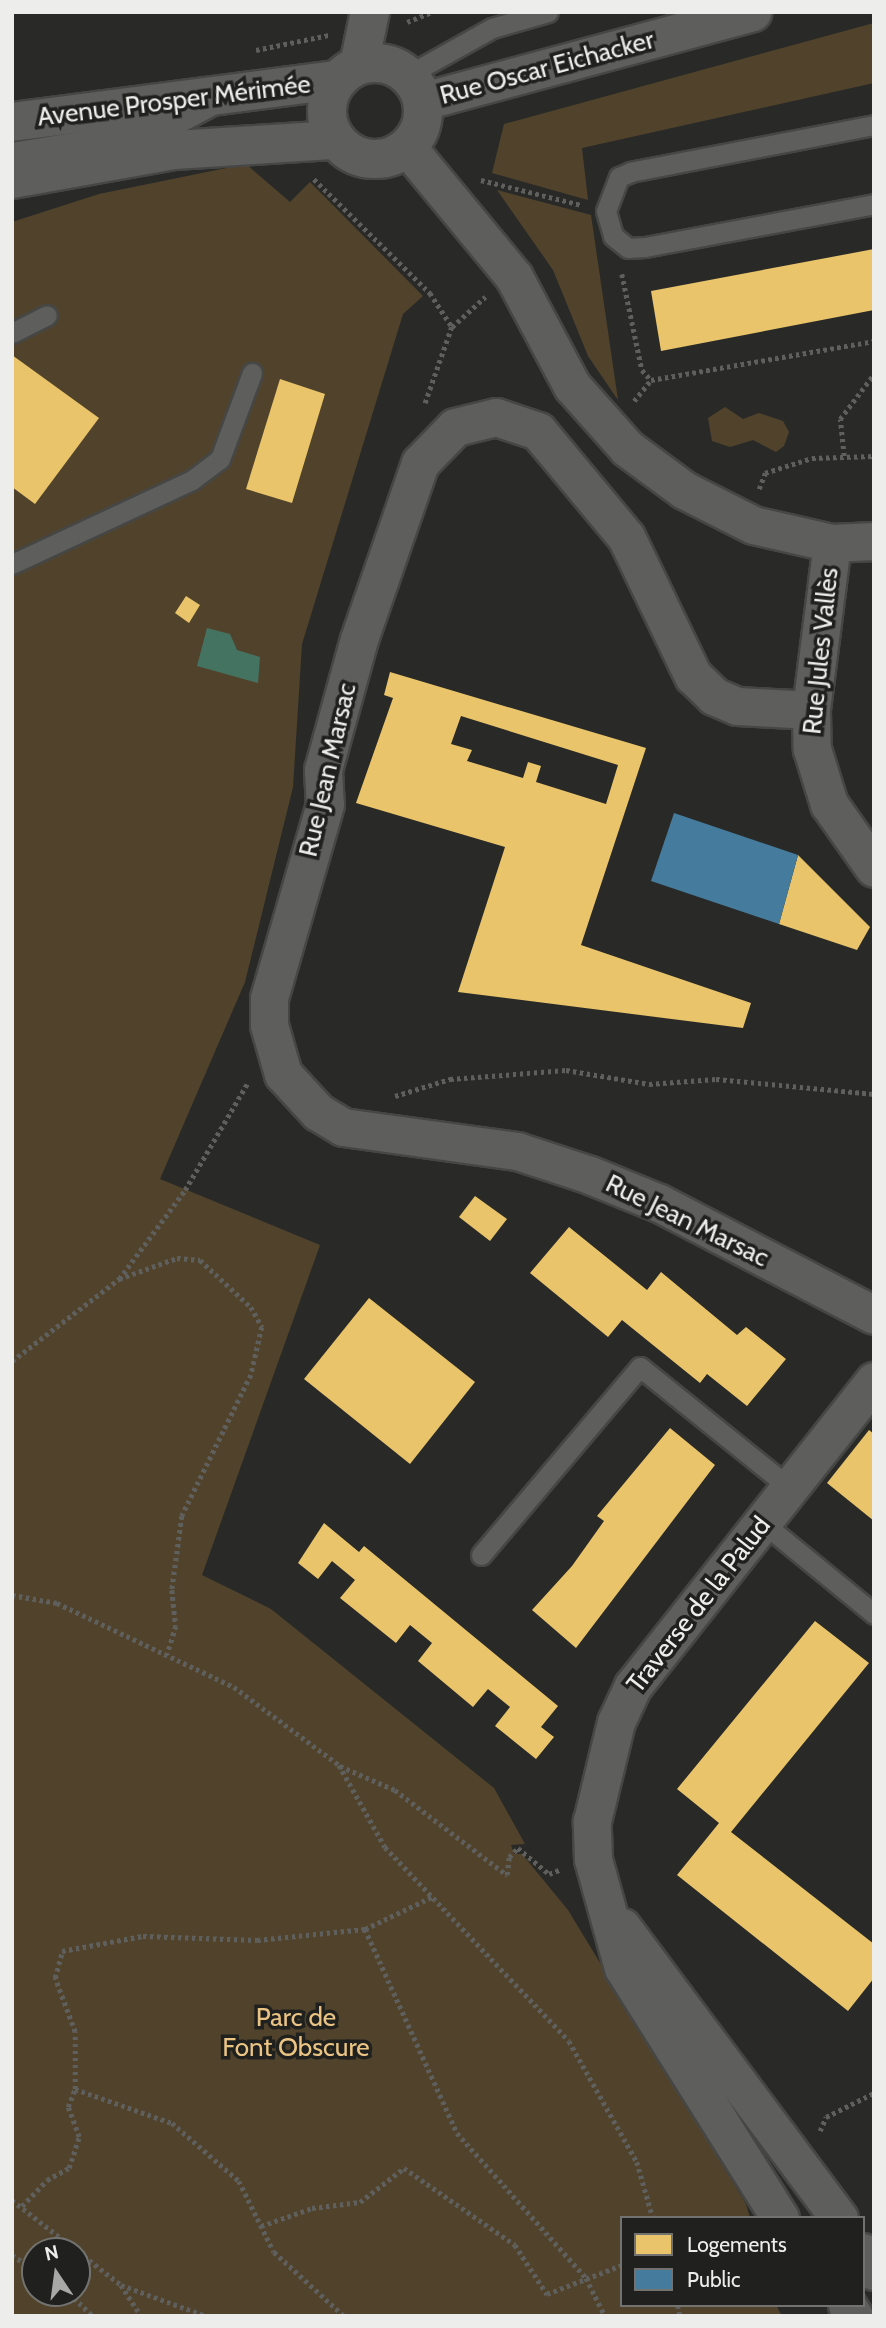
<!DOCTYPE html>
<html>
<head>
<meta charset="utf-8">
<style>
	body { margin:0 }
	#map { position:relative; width:886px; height:2328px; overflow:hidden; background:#292a28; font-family:Cabin,sans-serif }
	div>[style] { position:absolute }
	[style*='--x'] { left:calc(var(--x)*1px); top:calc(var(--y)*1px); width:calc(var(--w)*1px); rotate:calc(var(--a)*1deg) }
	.green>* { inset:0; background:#51432b }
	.water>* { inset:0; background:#447362 }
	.homes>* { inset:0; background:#e9c46a }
	.public>* { inset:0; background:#457b9d }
	.path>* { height:4.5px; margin-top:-2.25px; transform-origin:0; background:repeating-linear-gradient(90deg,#5f605e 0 3.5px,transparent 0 7px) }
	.roads { filter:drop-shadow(2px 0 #464745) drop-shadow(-2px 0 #464745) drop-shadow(0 2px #464745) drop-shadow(0 -2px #464745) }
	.service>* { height:19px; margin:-9.5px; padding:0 9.5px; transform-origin:9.5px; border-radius:9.5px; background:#5e5e5d }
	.minor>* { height:37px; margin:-18.5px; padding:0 18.5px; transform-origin:18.5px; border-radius:18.5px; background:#5e5e5d }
	.tertiary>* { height:38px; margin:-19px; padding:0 19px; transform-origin:19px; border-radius:19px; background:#5e5e5d }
	.tertiary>.ring { margin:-19px; padding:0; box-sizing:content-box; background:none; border:38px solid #5e5e5d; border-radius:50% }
	span { translate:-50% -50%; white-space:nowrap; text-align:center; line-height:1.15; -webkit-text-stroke:7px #20211e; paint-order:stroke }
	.street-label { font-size:26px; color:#edeeeb }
	.park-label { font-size:26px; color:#ebc484 }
	.frame { position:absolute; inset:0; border:14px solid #edeeeb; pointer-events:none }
	.legend { position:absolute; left:620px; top:2216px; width:245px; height:91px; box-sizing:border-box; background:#20211e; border:2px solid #727370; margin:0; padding:9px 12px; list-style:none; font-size:21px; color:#edeeeb }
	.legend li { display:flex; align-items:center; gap:14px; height:35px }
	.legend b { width:35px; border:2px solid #727370 }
	.north { position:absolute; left:21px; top:2237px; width:70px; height:70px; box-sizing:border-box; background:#20211e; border:2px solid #727370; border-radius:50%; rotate:347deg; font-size:19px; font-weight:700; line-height:28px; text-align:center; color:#edeeeb }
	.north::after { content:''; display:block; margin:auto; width:24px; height:32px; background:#a8a9a7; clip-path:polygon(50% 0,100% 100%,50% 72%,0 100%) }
</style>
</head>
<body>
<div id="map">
	<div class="green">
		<i style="clip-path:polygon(874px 23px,874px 83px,582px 148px,588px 200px,492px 173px,504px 124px)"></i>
		<i style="clip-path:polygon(evenodd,246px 164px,290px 202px,310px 182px,423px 296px,403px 314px,302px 644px,293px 787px,245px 982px,160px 1179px,320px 1245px,202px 1575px,271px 1609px,494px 1788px,525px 1844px,511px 1845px,514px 1854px,522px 1854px,568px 1910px,746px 2204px,750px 2218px,622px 2218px,622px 2305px,776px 2305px,782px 2316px,12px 2316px,12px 222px,99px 194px,246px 164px,35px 2251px,77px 2251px,77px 2293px,35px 2293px,35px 2251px)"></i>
		<i style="clip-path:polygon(497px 190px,591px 215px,618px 400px,588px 356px,553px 270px)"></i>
		<i style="clip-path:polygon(725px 407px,743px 419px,759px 413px,783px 421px,789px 432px,784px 446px,776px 452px,753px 440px,730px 447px,712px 441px,708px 418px)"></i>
	</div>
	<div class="water">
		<i style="clip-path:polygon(207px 628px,230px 634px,237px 650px,260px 657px,258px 683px,197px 666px)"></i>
	</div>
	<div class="homes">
		<i style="clip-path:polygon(874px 249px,874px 310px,661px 351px,651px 291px)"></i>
		<i style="clip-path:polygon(12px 355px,99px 418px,35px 504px,12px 487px)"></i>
		<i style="clip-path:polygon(280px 379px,325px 394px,292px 503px,246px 489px)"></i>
		<i style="clip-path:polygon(186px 596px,200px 605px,189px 623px,175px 613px)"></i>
		<i style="clip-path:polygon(evenodd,390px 672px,646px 748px,581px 945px,751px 1003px,743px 1028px,458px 992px,505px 847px,356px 803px,393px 698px,384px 695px,390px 672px,461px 716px,618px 765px,606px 804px,536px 782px,541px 766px,528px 762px,523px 778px,467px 761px,472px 750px,451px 744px,461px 716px)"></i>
		<i style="clip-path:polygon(798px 855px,870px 927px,857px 950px,779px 924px)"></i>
		<i style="clip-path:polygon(475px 1196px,507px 1219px,490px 1241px,459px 1217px)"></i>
		<i style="clip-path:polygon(569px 1227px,647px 1290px,661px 1272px,737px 1335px,746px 1327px,786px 1359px,747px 1406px,707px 1374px,700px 1383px,622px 1320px,608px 1337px,530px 1273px)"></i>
		<i style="clip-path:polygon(369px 1298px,475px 1382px,410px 1464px,304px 1379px)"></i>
		<i style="clip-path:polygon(670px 1428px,715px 1465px,576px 1648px,532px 1610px,572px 1566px,604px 1521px,597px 1516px)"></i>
		<i style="clip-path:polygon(869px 1430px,874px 1434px,874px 1521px,827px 1483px)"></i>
		<i style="clip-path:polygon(324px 1523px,359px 1552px,364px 1546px,558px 1706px,541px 1727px,554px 1737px,536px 1759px,495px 1726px,510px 1707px,488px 1689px,473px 1707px,418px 1661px,432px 1643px,410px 1625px,396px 1643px,340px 1598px,355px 1580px,332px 1561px,318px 1579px,298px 1563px)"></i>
		<i style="clip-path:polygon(815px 1621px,869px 1663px,731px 1832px,874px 1944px,874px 1978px,848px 2011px,677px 1875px,719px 1823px,677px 1789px)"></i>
	</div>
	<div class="public">
		<i style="clip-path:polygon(674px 813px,798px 855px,779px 924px,651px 881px)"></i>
	</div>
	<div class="path">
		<i style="--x:407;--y:22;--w:27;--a:-22"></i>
		<i style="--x:256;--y:50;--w:75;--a:-11.6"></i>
		<i style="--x:314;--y:179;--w:163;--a:44.5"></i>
		<i style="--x:430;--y:293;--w:40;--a:57.1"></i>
		<i style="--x:452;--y:327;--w:82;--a:109.3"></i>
		<i style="--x:481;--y:180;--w:103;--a:14"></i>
		<i style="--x:622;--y:274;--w:98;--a:78.2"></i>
		<i style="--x:642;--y:370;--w:13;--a:48"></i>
		<i style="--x:651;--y:380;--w:226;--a:-9.9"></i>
		<i style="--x:452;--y:327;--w:45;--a:-42.3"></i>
		<i style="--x:634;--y:401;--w:27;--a:-51"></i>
		<i style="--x:844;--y:456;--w:37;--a:-96"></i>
		<i style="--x:840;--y:419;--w:56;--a:-52.9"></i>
		<i style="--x:759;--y:489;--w:17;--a:-69"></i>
		<i style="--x:765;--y:473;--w:49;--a:-17.7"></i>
		<i style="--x:812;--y:458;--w:62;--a:-1.8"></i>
		<i style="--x:395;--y:1096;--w:58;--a:-17.2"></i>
		<i style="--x:450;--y:1079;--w:116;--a:-4.4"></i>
		<i style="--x:566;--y:1070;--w:84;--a:9.6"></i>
		<i style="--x:649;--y:1084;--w:67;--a:-4.3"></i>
		<i style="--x:716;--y:1079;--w:159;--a:5.4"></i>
		<i style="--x:119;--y:1279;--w:62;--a:-19.9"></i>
		<i style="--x:177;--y:1258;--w:23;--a:5"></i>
		<i style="--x:200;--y:1260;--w:69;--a:42.7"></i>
		<i style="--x:251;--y:1307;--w:23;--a:61"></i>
		<i style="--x:262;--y:1327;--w:49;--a:102.9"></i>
		<i style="--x:251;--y:1375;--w:157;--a:116.1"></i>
		<i style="--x:182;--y:1516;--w:75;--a:97.7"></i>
		<i style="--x:172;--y:1590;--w:36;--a:84"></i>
		<i style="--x:176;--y:1626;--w:30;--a:107"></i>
		<i style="--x:12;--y:1361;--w:135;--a:-37.5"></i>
		<i style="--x:119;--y:1279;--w:111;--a:-53.4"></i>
		<i style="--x:185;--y:1190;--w:125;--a:-59.7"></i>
		<i style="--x:12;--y:1595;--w:46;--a:10.1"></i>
		<i style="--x:57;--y:1603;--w:196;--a:25.4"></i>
		<i style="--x:234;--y:1687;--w:131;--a:36.6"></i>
		<i style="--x:339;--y:1765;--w:94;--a:60.7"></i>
		<i style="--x:385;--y:1847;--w:267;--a:46.5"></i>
		<i style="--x:569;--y:2041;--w:139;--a:60.7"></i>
		<i style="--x:637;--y:2162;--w:58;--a:74.1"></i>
		<i style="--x:340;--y:1766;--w:60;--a:23.6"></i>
		<i style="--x:395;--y:1790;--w:141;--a:37.2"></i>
		<i style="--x:507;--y:1875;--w:18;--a:-84"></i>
		<i style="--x:509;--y:1857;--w:13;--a:-45"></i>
		<i style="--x:518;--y:1848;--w:40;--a:40"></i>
		<i style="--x:549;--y:1874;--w:11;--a:-22"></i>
		<i style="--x:365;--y:1929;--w:224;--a:65.7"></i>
		<i style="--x:457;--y:2133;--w:194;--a:48.3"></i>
		<i style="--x:586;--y:2278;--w:42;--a:63.4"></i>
		<i style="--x:75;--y:2089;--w:103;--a:19.3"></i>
		<i style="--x:172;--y:2123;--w:89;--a:40.9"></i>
		<i style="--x:239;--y:2181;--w:79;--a:63.8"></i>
		<i style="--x:274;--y:2252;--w:95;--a:42.4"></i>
		<i style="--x:820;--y:2131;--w:15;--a:-67"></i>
		<i style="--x:826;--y:2117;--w:54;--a:-26.6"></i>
		<i style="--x:12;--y:2200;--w:138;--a:37.9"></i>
		<i style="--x:121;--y:2285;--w:90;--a:20"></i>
		<i style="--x:22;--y:2206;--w:36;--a:-46"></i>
		<i style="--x:47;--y:2180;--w:25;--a:-29"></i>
		<i style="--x:69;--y:2168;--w:33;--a:-72"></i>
		<i style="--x:79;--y:2137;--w:32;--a:-110"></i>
		<i style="--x:68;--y:2107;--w:19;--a:-69"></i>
		<i style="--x:75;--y:2089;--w:57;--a:-90"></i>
		<i style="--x:75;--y:2032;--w:58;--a:-110.3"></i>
		<i style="--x:55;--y:1978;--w:28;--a:-75"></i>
		<i style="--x:62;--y:1951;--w:82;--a:-10.5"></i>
		<i style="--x:143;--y:1936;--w:114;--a:2"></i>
		<i style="--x:257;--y:1940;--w:109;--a:-5.8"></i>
		<i style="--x:365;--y:1929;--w:74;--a:-25.5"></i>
		<i style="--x:261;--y:2226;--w:54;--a:-19.4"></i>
		<i style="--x:312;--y:2208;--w:48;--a:-7.1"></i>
		<i style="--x:360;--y:2202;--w:56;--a:-37.7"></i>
		<i style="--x:404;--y:2168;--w:135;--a:34.7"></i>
		<i style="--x:515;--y:2245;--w:59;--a:56.9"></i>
		<i style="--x:547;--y:2294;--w:80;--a:-21.1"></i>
		<i style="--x:12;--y:2255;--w:27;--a:33"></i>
		<i style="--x:121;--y:2285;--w:37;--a:57"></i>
		<i style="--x:69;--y:2293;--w:33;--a:44"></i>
		<i style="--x:678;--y:2305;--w:11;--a:80"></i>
	</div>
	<div class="roads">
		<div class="service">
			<i style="--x:408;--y:75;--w:96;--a:-29.2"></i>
			<i style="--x:492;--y:28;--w:58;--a:-15.9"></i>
			<i style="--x:874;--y:125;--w:248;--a:169.1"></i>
			<i style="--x:631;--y:172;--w:13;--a:157"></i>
			<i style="--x:619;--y:177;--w:36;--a:111"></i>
			<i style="--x:606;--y:211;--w:26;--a:74"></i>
			<i style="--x:613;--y:236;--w:19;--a:39"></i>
			<i style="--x:628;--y:248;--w:17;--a:-3"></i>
			<i style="--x:645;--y:247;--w:233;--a:-10.6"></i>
			<i style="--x:12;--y:152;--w:163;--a:-9.2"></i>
			<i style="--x:173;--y:126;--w:43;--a:-27.8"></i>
			<i style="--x:12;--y:333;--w:39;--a:-27"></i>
			<i style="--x:12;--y:564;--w:199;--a:-25"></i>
			<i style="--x:192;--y:480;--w:35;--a:-37"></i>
			<i style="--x:220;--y:459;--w:92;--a:-69.6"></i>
			<i style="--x:763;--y:1523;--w:144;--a:39.3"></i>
			<i style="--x:481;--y:1555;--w:246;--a:-49.8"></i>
			<i style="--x:640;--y:1367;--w:193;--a:38.9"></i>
		</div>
		<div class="minor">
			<i style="--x:423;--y:101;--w:341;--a:-15.1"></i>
			<i style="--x:407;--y:147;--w:168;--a:50.5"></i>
			<i style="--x:514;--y:277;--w:123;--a:62"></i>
			<i style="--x:572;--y:386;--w:83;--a:48.4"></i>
			<i style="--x:627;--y:448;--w:71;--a:36.4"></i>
			<i style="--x:684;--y:490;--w:77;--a:26.9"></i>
			<i style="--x:753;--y:525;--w:81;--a:12.8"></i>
			<i style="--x:832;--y:543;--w:42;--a:-2.7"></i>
			<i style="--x:832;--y:543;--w:168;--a:97.2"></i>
			<i style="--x:811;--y:710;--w:39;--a:89"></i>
			<i style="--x:812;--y:749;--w:58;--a:72.8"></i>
			<i style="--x:829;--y:804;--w:78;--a:54.9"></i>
			<i style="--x:811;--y:710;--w:74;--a:-176.9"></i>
			<i style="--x:737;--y:706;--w:25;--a:-157"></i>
			<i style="--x:714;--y:696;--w:29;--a:-136"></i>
			<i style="--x:693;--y:676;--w:154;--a:-115.7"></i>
			<i style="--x:626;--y:537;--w:138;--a:-129.7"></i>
			<i style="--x:538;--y:431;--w:44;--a:-161.6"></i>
			<i style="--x:496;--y:417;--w:42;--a:166.3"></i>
			<i style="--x:455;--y:427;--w:50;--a:134.2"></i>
			<i style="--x:420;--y:463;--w:186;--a:109.1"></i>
			<i style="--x:359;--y:639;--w:136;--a:105.4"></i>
			<i style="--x:323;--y:770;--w:34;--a:87"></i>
			<i style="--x:325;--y:804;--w:202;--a:106.1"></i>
			<i style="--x:269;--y:998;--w:27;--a:90"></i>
			<i style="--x:269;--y:1025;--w:51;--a:74.1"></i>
			<i style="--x:283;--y:1074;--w:52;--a:47.4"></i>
			<i style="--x:318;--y:1112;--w:29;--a:31"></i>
			<i style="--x:343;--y:1127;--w:176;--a:7.9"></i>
			<i style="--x:517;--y:1151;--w:77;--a:18.2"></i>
			<i style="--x:590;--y:1175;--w:74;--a:22.1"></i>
			<i style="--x:659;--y:1203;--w:242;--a:27.5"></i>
			<i style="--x:622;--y:1927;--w:363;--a:53.3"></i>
			<i style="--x:780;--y:2218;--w:295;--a:-122.1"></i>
			<i style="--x:623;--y:1968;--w:113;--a:-105.4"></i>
			<i style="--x:593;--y:1859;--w:38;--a:-92"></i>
			<i style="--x:592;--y:1821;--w:102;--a:-76.4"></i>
			<i style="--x:616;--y:1722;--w:40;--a:-65"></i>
			<i style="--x:633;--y:1686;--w:389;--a:-51.7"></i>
			<i style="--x:863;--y:2252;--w:22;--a:60"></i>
			<i style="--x:847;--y:2305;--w:13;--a:58"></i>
		</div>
		<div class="tertiary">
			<i class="ring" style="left:327px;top:63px;width:58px;height:58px"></i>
			<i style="--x:359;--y:65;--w:54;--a:-78.3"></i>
			<i style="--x:12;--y:122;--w:328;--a:-7.4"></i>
			<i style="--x:12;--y:179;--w:166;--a:-10.1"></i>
			<i style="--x:175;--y:150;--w:161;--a:-3.6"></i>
		</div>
	</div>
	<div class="street-label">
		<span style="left:547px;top:68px;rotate:-15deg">Rue Oscar Eichacker</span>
		<span style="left:174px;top:101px;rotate:-7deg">Avenue Prosper Mérimée</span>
		<span style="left:821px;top:651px;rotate:-84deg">Rue Jules Vallès</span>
		<span style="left:328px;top:770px;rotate:-77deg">Rue Jean Marsac</span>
		<span style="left:687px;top:1221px;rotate:26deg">Rue Jean Marsac</span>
		<span style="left:699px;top:1605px;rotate:-52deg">Traverse de la Palud</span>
	</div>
	<div class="park-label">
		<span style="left:296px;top:2033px">Parc de<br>Font Obscure</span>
	</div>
	<div class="frame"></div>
	<ul class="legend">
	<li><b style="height:19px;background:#e9c46a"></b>Logements</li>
	<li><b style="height:19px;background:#457b9d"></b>Public</li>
	</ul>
	<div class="north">N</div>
</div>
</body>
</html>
